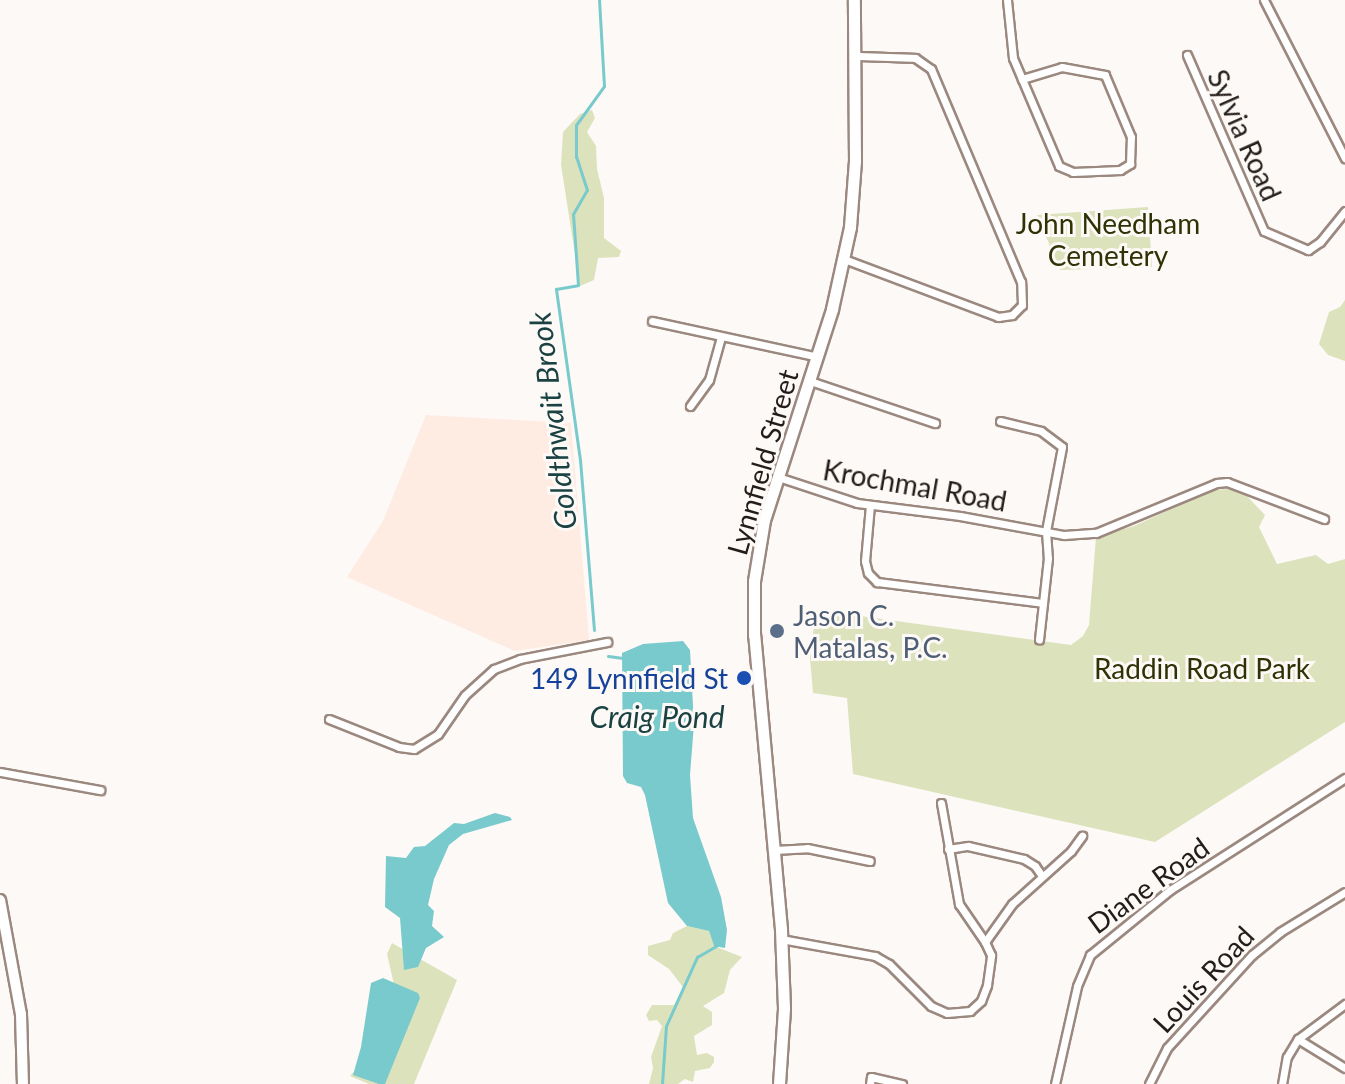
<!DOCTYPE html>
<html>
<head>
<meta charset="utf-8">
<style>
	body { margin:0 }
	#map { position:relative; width:1345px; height:1084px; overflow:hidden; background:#fdf9f6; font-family:Lato,sans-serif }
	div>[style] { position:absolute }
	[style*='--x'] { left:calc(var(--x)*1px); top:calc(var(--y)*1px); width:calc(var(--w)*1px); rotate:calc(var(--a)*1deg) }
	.industrial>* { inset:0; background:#feebe2 }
	.green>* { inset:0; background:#dce3bc }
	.water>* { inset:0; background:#79cacc }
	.stream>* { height:3px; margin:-1.5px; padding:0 1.5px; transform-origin:1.5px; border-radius:1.5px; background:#79cacc }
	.roads { filter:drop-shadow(2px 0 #9b887f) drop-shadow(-2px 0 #9b887f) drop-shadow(0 2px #9b887f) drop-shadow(0 -2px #9b887f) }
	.street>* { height:7px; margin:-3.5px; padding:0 3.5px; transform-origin:3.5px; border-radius:3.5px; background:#fff }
	.secondary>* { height:10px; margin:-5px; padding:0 5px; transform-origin:5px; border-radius:5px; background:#fff }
	.primary>* { height:11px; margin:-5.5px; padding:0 5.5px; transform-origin:5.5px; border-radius:5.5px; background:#fff }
	.dots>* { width:22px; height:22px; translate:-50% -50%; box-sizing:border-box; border:4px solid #fdf9f6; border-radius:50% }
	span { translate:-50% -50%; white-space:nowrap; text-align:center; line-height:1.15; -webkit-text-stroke:6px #fdf9f6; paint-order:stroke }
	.street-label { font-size:28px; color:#231c18 }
	.park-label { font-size:28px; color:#2e3204 }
	.service-label { font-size:28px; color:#4e5e75 }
	.left { translate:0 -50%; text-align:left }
	.transit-label { font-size:28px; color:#164399 }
	.right { translate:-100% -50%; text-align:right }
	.water-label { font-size:30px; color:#1b4243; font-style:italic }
</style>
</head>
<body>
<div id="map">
	<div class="industrial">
		<i style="clip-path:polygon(426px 415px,571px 423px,589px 640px,515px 651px,347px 577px,383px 521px)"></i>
	</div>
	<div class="green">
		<i style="clip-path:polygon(592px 110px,595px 118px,587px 132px,596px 146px,597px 169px,604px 198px,604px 238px,621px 251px,619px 257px,598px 258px,594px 280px,580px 286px,561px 165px,563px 132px,580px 114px)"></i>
		<i style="clip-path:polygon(1148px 207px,1152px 267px,1060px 270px,1037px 215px)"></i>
		<i style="clip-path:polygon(1345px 300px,1345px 361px,1328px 355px,1319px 344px,1329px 312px,1340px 307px)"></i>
		<i style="clip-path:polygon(1226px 489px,1242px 491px,1265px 515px,1259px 527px,1277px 564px,1316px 555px,1328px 564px,1345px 559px,1345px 722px,1155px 842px,853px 774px,847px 698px,813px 693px,810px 658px,816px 610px,1071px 645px,1083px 636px,1089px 625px,1096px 537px,1134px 526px,1213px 490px)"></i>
		<i style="clip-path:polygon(687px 926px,709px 931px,714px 946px,742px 957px,730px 970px,724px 993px,703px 1006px,712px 1012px,712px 1025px,694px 1036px,697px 1055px,707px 1053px,714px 1057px,714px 1062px,710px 1068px,695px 1071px,693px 1082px,685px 1079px,678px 1084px,649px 1084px,653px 1068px,651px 1057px,662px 1026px,657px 1020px,649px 1021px,646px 1015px,652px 1005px,674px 1005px,683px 987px,669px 969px,648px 955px,648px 946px,670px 940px,673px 933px)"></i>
		<i style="clip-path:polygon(392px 943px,457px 980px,414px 1084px,369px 1084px,350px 1076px,362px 1063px,396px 993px,387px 954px)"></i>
	</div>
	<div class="water">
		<i style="clip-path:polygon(683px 641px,690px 650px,694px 724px,690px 775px,693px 818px,721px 897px,727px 930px,725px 948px,714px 946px,709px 931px,687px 926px,668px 903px,645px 795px,641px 787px,627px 783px,623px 776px,622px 653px,643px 644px)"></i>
		<i style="clip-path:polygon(495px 813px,510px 817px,512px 820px,463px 834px,449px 845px,434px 879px,428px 905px,434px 911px,432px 926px,444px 937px,426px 948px,418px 967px,404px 970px,400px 918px,385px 907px,386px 856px,406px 858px,414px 847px,425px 846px,454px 823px,464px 824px)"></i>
		<i style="clip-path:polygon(383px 978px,418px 993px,420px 998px,385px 1084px,379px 1084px,353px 1075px,361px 1047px,371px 983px)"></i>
	</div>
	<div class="stream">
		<i style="--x:594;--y:630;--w:171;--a:-94.7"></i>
		<i style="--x:580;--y:460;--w:173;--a:-98"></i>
		<i style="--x:556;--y:289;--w:22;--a:-10"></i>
		<i style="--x:578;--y:285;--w:71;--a:-94"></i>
		<i style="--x:573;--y:214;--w:28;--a:-60"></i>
		<i style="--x:587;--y:190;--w:35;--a:-108"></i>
		<i style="--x:576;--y:157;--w:32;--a:-90"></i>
		<i style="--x:576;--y:125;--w:48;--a:-54.3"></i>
		<i style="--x:604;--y:86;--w:86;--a:-93.3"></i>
		<i style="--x:608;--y:656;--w:15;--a:8"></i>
		<i style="--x:662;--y:1084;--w:58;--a:-86.1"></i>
		<i style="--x:666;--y:1026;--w:76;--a:-65.8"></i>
		<i style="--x:697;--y:957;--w:24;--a:-30"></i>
	</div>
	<div class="roads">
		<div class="street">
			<i style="--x:1007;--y:0;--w:58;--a:84.1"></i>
			<i style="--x:1013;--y:58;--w:117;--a:66.9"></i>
			<i style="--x:1059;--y:166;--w:15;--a:23"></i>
			<i style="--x:1073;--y:172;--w:47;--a:-2.4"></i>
			<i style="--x:1120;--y:170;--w:12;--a:-31"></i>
			<i style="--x:1130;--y:164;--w:27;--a:-88"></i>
			<i style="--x:1131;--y:137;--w:67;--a:-112.8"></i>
			<i style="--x:1105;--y:75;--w:44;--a:-169.5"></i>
			<i style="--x:1062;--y:67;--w:42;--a:163.3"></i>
			<i style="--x:1264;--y:0;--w:178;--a:62.9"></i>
			<i style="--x:1187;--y:55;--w:192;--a:66.4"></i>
			<i style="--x:1264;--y:231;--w:48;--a:23.4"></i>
			<i style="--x:1308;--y:250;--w:14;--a:-34"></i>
			<i style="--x:1320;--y:242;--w:40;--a:-51"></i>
			<i style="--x:844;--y:259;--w:165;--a:20.6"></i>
			<i style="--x:998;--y:317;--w:14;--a:-8"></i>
			<i style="--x:1012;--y:315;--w:14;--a:-45"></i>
			<i style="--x:1022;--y:305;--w:23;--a:-92"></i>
			<i style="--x:1021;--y:282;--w:231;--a:-112.9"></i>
			<i style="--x:931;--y:69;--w:19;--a:-145"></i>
			<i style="--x:915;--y:58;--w:61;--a:-178.1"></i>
			<i style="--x:652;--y:321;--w:170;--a:12.2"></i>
			<i style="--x:810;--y:381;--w:132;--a:18.6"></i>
			<i style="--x:690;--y:406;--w:32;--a:-54"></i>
			<i style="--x:709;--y:380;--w:45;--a:-74.4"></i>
			<i style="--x:1000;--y:421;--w:42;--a:13.7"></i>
			<i style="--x:1041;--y:431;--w:26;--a:37"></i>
			<i style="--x:1062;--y:447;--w:86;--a:100.8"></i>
			<i style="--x:1046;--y:531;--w:27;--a:86"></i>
			<i style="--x:1048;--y:558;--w:82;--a:96.3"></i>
			<i style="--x:778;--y:477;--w:83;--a:18.2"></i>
			<i style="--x:857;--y:503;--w:104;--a:7.2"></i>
			<i style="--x:960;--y:516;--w:106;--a:10.4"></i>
			<i style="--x:1064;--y:535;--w:32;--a:-4"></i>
			<i style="--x:1096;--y:533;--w:131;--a:-22.5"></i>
			<i style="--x:1217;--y:483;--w:10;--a:-6"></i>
			<i style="--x:1227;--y:482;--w:104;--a:20.9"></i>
			<i style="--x:870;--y:505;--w:56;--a:95.1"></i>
			<i style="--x:865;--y:561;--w:12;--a:76"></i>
			<i style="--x:868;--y:573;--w:13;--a:45"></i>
			<i style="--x:877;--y:582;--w:167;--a:7.2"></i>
			<i style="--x:329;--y:719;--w:75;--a:21.8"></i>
			<i style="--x:399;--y:747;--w:15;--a:8"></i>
			<i style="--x:414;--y:749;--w:28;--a:-32"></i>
			<i style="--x:438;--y:734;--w:47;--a:-55.3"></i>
			<i style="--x:465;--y:695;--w:39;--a:-42"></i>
			<i style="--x:494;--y:669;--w:28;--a:-21"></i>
			<i style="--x:520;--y:659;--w:89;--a:-11.1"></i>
			<i style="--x:0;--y:772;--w:102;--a:10.2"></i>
			<i style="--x:941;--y:803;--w:103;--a:79.9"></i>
			<i style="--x:959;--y:904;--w:46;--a:55.6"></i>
			<i style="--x:948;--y:849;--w:20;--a:-9"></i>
			<i style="--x:968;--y:846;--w:57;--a:13.1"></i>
			<i style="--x:1024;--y:859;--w:13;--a:32"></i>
			<i style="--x:1035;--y:866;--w:12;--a:55"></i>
			<i style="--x:774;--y:850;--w:33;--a:-3"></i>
			<i style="--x:807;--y:848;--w:64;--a:11.7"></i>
			<i style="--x:781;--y:939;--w:96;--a:10.3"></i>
			<i style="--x:875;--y:956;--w:16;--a:30"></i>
			<i style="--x:889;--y:964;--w:59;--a:45"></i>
			<i style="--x:931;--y:1006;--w:17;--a:24"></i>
			<i style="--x:947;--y:1013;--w:23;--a:-5"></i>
			<i style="--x:970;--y:1011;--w:15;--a:-42"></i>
			<i style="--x:981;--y:1001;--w:17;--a:-69"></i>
			<i style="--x:987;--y:985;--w:30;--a:-82"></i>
			<i style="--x:991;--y:955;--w:14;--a:-115"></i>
			<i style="--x:985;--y:942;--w:47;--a:-54.6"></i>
			<i style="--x:1012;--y:904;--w:79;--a:-41.9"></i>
			<i style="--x:1071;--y:851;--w:19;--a:-54"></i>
			<i style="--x:1298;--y:1039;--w:55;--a:31.7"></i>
			<i style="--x:870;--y:1084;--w:7;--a:-82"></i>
			<i style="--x:871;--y:1077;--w:32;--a:13"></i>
			<i style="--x:1055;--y:1084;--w:100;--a:-77.3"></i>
			<i style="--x:1077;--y:986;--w:34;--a:-67"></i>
			<i style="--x:1090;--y:955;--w:103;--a:-39.1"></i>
			<i style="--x:1170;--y:890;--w:208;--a:-32.6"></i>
			<i style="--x:1149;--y:1084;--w:40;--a:-63.4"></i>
			<i style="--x:1167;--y:1048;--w:126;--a:-47.6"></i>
			<i style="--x:1252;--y:955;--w:36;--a:-39"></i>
			<i style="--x:1280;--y:932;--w:76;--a:-31.6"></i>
			<i style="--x:1282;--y:1084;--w:27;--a:-80"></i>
			<i style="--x:1287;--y:1057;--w:21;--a:-59"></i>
			<i style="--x:1298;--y:1039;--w:59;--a:-36.7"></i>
		</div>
		<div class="secondary">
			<i style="--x:0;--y:900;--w:116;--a:79.6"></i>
			<i style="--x:21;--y:1014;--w:70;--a:88.4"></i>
		</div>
		<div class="primary">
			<i style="--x:779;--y:1084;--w:76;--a:-86.2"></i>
			<i style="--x:784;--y:1008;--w:79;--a:-92.2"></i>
			<i style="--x:781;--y:929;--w:295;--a:-95.2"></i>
			<i style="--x:754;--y:635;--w:54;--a:-90"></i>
			<i style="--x:754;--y:581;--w:62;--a:-80.7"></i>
			<i style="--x:764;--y:520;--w:222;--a:-72.1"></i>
			<i style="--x:832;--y:309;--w:84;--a:-77.6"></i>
			<i style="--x:850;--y:227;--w:66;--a:-85.7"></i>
			<i style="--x:855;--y:161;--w:161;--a:-90.4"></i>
		</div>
	</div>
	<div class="dots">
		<i style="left:777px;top:631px;background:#5c6f8a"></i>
		<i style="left:744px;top:678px;background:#1a4fb4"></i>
	</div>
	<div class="street-label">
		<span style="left:1245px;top:135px;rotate:66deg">Sylvia Road</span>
		<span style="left:762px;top:462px;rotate:-74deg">Lynnfield Street</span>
		<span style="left:915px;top:485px;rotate:10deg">Krochmal Road</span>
		<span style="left:1148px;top:885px;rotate:-36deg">Diane Road</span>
		<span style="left:1203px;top:979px;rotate:-47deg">Louis Road</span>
	</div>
	<div class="park-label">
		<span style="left:1108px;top:239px">John Needham<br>Cemetery</span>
		<span style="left:1202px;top:668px">Raddin Road Park</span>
	</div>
	<div class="service-label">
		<span class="left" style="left:793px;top:631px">Jason C.<br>Matalas, P.C.</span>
	</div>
	<div class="transit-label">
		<span class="right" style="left:728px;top:678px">149 Lynnfield St</span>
	</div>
	<div class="water-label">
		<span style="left:552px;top:421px;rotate:-97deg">Goldthwait Brook</span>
		<span style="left:657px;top:716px">Craig Pond</span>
	</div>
</div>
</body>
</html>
